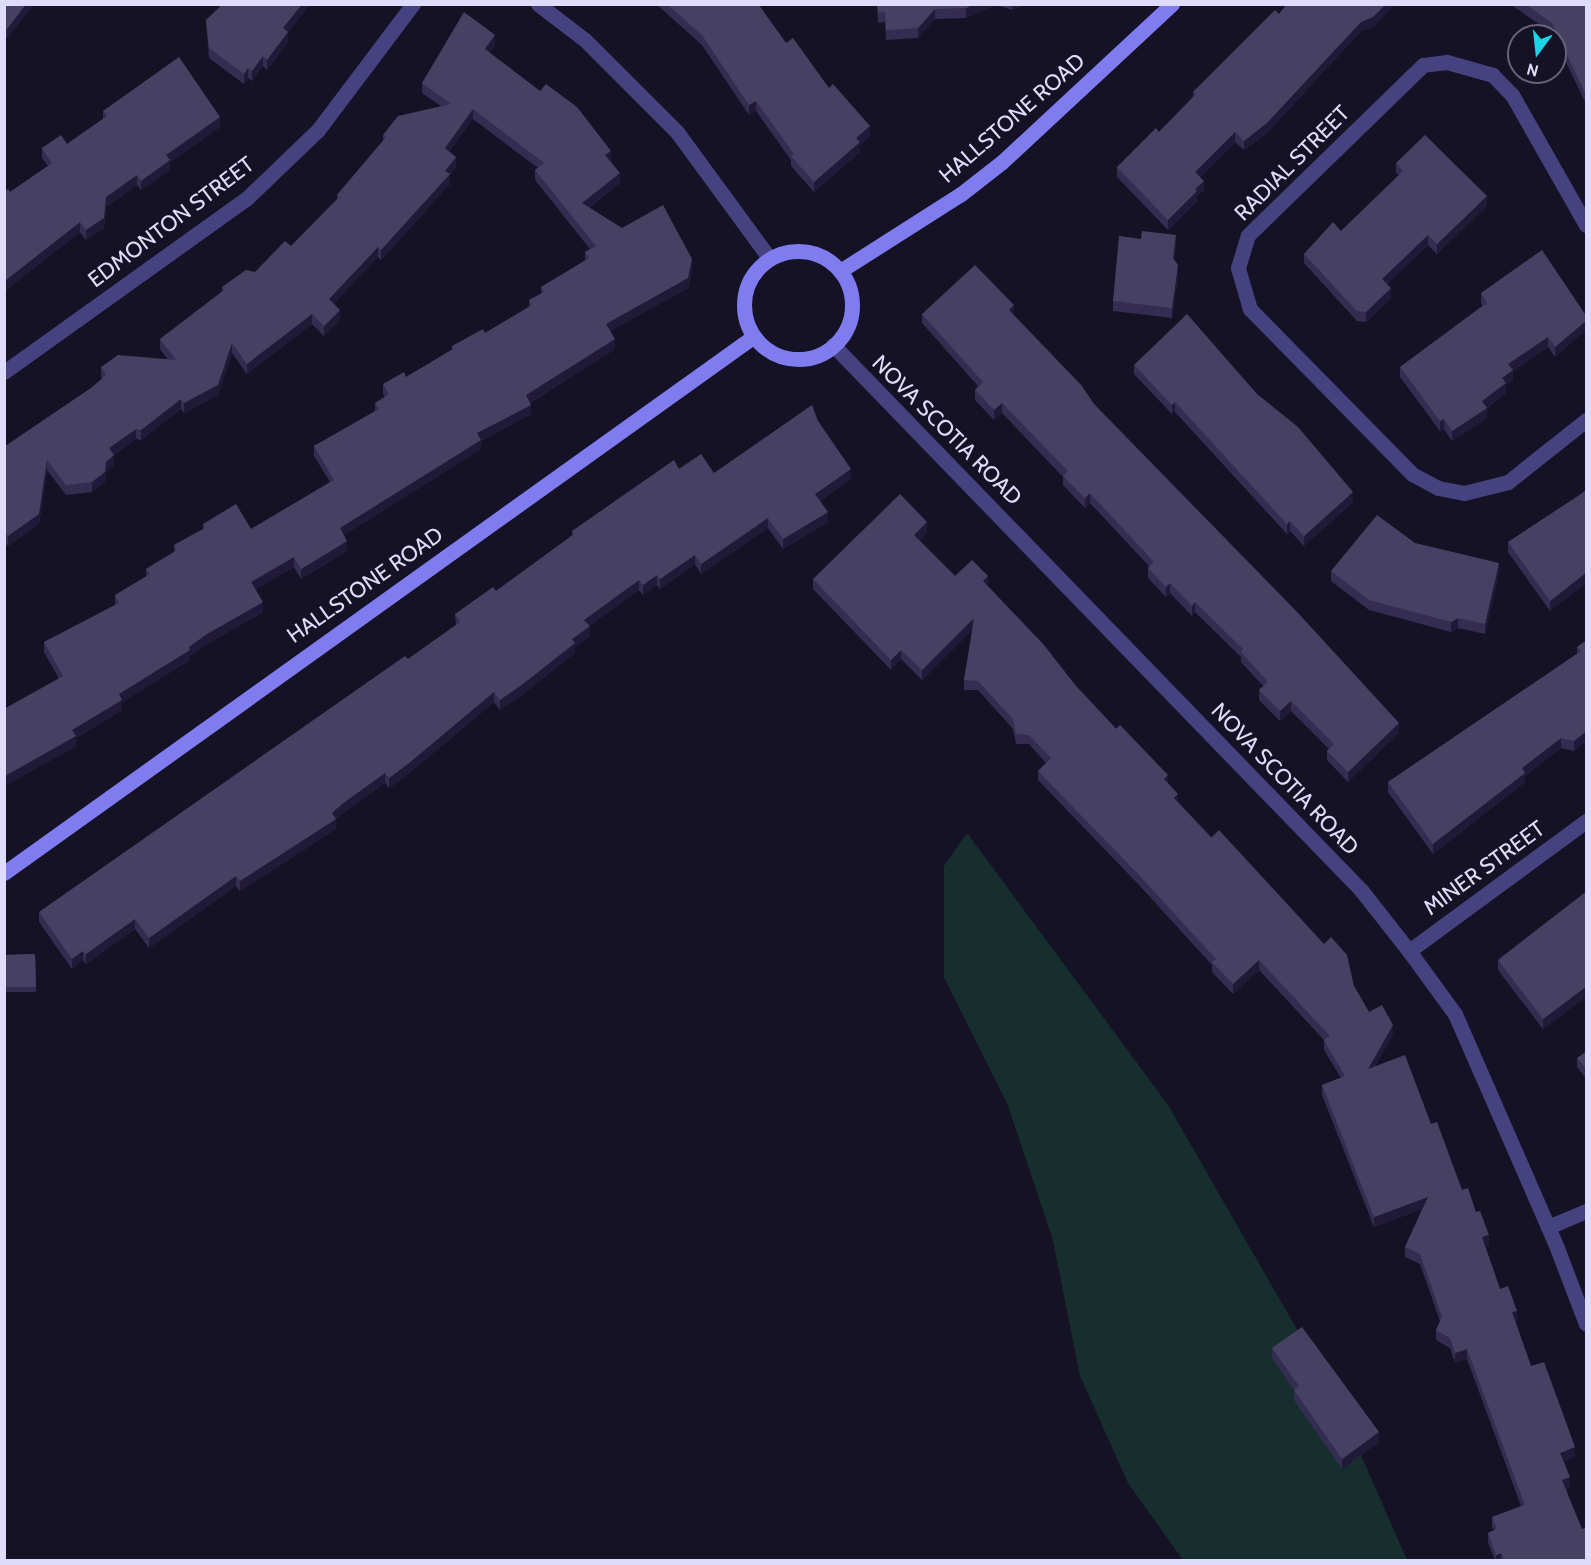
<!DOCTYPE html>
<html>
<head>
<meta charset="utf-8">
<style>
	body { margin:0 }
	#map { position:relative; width:1591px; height:1565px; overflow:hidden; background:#151225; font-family:Cabin,sans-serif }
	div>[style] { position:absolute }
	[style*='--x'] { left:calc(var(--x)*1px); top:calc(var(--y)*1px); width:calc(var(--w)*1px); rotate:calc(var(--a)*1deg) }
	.green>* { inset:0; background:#162f2e }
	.street>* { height:15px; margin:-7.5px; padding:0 7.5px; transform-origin:7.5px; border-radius:7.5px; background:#45427f }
	.secondary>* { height:15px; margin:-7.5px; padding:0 7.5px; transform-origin:7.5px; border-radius:7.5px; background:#7f7cf0 }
	.secondary>.ring { margin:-7.5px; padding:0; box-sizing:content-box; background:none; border:15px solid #7f7cf0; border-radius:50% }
	.wall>* { inset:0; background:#342d51 }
	.shaded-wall>* { inset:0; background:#201a38 }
	.building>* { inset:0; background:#464063 }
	span { translate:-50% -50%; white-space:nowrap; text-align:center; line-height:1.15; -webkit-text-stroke:4.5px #151225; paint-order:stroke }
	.street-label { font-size:22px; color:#dedbfb }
	.frame { position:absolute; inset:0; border:6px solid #dedbfb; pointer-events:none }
	.north { position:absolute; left:1507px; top:24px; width:60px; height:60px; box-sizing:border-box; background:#151225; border:2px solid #65627b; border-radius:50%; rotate:195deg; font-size:16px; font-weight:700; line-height:24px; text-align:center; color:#dedbfb }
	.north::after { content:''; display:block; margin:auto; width:21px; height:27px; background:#1cd2e6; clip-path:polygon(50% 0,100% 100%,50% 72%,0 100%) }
</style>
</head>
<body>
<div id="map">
	<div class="green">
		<i style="clip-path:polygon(967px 833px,1168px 1105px,1334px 1394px,1407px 1560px,1183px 1560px,1128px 1483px,1080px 1376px,1053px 1240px,1007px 1103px,944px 977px,944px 866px)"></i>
	</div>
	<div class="street">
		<i style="--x:538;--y:4;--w:59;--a:37.5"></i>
		<i style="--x:585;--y:40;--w:130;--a:45"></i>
		<i style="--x:677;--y:132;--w:157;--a:53.8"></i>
		<i style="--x:1586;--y:225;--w:150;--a:-119.6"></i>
		<i style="--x:1512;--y:95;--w:28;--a:-134"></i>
		<i style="--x:1493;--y:75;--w:48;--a:-164.2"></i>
		<i style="--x:1447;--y:62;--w:24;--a:173"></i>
		<i style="--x:1423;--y:65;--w:244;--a:135.8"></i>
		<i style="--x:1248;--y:235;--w:34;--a:107"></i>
		<i style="--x:1238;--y:268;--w:43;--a:73.7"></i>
		<i style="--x:1250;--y:309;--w:231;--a:45.5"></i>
		<i style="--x:1412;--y:474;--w:30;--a:28"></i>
		<i style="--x:1438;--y:488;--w:26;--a:11"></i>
		<i style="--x:1464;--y:493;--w:45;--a:-14"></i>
		<i style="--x:1508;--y:482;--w:100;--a:-38.5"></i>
		<i style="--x:833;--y:345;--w:759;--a:45.91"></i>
		<i style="--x:1361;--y:890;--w:78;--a:51.8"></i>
		<i style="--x:1409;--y:951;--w:78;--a:53.9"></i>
		<i style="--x:1455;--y:1014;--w:255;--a:66.4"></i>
		<i style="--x:1557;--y:1248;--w:81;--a:69.1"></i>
		<i style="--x:4;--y:372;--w:297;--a:-35.6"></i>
		<i style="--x:246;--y:199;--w:100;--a:-43.8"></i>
		<i style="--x:318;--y:130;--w:158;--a:-53"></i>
		<i style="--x:1409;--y:951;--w:220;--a:-36.3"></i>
		<i style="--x:1548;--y:1227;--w:41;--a:-22.8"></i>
	</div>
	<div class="secondary">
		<i class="ring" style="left:744px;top:251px;width:93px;height:93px"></i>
		<i style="--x:840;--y:271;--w:143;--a:-32.5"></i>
		<i style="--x:961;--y:194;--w:52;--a:-38"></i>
		<i style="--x:1002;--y:162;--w:232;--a:-42.9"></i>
		<i style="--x:4;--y:873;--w:922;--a:-35.6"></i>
	</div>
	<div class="wall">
		<i style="clip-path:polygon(4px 4px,34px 4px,7px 38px,4px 36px)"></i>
		<i style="clip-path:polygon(223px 4px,310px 4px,288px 32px,288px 42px,267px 70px,263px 66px,252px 81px,248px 78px,244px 84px,209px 58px,206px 20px)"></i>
		<i style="clip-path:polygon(656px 4px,758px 4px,786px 43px,829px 88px,870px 136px,860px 145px,860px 152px,814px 192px,791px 166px,791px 160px,756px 111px,749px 115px,702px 45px)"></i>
		<i style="clip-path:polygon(877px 4px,1025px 4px,1012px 10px,997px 5px,966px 18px,935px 19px,918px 38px,886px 40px,885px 22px,878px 23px)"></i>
		<i style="clip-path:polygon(1287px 4px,1395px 4px,1373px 27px,1361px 31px,1267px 133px,1244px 150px,1235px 142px,1200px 177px,1204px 190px,1197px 196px,1197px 201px,1168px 230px,1117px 177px,1117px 167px,1159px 132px,1193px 97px,1193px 92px,1279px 14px)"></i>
		<i style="clip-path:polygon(1510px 4px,1587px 4px,1587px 106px,1555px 39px,1555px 36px,1554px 36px,1552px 33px)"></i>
		<i style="clip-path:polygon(495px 45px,489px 53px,611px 161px,610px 161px,620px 183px,589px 208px,622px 228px,692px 269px,688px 288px,610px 331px,615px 349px,530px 403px,531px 414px,481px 441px,481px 449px,344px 535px,347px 551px,301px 579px,294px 567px,256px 589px,263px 612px,207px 644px,190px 656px,190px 660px,122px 702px,122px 710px,76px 738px,76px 746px,6px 785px,6px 789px,4px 790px,4px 709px,59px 679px,44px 652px,44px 642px,115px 605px,115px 595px,146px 577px,146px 569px,174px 552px,174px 545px,203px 529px,203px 524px,251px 529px,330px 482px,314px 456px,314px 446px,375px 411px,375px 403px,385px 397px,383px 394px,383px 384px,406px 377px,452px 350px,452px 346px,485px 333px,529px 307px,529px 300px,541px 294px,541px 287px,585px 261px,585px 252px,590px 249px,535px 180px,535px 170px,538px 168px,473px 119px,449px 152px,456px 167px,450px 175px,450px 184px,381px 260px,378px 257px,334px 303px,340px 320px,324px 336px,312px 324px,247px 374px,232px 353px,218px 395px,184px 413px,181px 409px,141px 440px,136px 439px,114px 455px,114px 465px,106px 472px,105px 482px,92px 492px,66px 495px,47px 470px,39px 524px,8px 546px,4px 541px,4px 447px,91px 388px,102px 379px,101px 377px,101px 367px,168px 360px,160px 349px,160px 339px,222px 292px,222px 287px,255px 272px,291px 246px,337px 200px,337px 195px,383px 141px,383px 135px,441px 106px,422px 93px,422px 83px)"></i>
		<i style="clip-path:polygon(103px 111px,220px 127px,170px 162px,170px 170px,141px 190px,137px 185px,106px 207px,104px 228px,86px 240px,80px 232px,6px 290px,4px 288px,4px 192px,10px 192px,48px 166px,42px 158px,42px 148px,67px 144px,103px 119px)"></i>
		<i style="clip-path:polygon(1396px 163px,1487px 206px,1437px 254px,1428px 245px,1387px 284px,1391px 298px,1366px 322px,1357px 321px,1304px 263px,1304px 254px,1341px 231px,1399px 175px,1396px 173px)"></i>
		<i style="clip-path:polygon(1176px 245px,1174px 259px,1178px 275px,1172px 318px,1113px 311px,1113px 301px)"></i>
		<i style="clip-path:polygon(1481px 293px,1587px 317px,1555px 357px,1548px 347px,1513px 371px,1513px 380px,1506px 385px,1506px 393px,1487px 408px,1487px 418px,1452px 441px,1444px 429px,1440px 431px,1400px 377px,1400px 367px,1482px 306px,1481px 303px)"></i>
		<i style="clip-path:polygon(922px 314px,1014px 315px,1094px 404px,1399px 733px,1348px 782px,1327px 760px,1327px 751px,1329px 749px,1291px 711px,1280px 721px,1259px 700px,1259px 690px,1263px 686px,1241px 662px,1241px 657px,1195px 612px,1192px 616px,1170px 593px,1166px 597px,1148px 578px,1148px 568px,1149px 566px,1090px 503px,1085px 508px,1063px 485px,1063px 477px,1002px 413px,994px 420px,975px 400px,975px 390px,978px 386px,922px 323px)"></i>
		<i style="clip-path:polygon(1134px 365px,1257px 394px,1353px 502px,1304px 546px,1290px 531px,1287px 534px,1175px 412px,1172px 414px,1134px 374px)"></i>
		<i style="clip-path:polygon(818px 421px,851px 479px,820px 501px,828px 522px,783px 549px,768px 528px,701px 574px,695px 564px,660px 589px,657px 585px,643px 595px,639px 590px,589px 626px,590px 636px,575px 647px,575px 653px,523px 694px,500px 710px,494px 702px,408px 774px,389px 788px,385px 783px,342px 814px,336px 819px,336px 829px,240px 891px,236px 886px,149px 948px,135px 929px,86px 964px,83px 960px,72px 969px,39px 922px,39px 912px,408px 659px,456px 625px,455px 614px,496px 591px,572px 536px,572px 531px,679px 469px,714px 473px)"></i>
		<i style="clip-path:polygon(1587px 489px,1587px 582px,1550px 611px,1508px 552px,1508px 542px,1581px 494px)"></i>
		<i style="clip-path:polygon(927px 532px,919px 540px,955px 576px,988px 586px,1076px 686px,1168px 783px,1178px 802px,1354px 986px,1369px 1012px,1393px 1035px,1375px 1066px,1431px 1124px,1462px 1190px,1476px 1212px,1489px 1245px,1485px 1246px,1500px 1289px,1517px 1320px,1515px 1321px,1531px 1366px,1575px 1457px,1564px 1461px,1570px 1487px,1566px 1489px,1587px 1560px,1495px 1560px,1488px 1543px,1488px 1533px,1494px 1530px,1492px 1527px,1492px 1517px,1521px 1506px,1467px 1359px,1455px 1363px,1450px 1348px,1436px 1340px,1436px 1330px,1440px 1321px,1433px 1301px,1420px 1264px,1405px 1257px,1405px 1247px,1422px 1209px,1374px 1227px,1322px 1095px,1322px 1085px,1341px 1078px,1324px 1050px,1324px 1040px,1259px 970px,1233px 994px,1212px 972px,1212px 965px,1139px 885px,1038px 780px,1038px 771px,1046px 763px,1029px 744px,1016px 744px,1013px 729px,978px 690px,964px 690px,964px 680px,973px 629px,922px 680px,901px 659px,891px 670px,813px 589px,813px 579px)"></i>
		<i style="clip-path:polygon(1415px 543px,1499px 573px,1485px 634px,1458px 628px,1451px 632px,1369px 610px,1331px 581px,1331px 571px)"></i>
		<i style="clip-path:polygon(1587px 640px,1574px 751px,1561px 748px,1525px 776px,1525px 782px,1433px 854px,1388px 792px,1388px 782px,1577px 654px,1577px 647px)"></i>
		<i style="clip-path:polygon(1587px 891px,1587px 996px,1543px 1029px,1498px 970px,1498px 960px)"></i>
		<i style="clip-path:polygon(35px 954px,36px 992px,4px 992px,4px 955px)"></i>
		<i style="clip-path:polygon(1587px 1051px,1587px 1080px,1577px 1067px,1577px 1058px)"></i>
		<i style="clip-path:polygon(1272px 1348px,1379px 1442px,1342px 1469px,1294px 1400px,1294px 1390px,1272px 1358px)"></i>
	</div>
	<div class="shaded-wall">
		<i style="clip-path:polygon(26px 4px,34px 4px,7px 38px,7px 29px)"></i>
		<i style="clip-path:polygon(302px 4px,310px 4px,288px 32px,288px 42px,267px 70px,267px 60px,283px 28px)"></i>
		<i style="clip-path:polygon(975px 4px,997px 4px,997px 5px,966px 18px,966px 8px)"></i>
		<i style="clip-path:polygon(1012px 4px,1025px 4px,1012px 10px)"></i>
		<i style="clip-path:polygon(1386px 4px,1395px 4px,1373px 27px,1361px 31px,1267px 133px,1244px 150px,1244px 141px,1361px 22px)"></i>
		<i style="clip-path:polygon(935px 9px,935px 19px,918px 38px,918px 28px)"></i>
		<i style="clip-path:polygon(495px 35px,495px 45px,485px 59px,485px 49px)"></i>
		<i style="clip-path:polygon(263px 56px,263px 66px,252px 81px,252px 71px)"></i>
		<i style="clip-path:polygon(248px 68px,248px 78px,244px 84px,244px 74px)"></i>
		<i style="clip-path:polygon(756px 101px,756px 111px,749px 115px,749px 105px)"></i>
		<i style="clip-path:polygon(473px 109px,473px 119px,445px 158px,445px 148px)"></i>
		<i style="clip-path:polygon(220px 117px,220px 127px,170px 162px,170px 170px,141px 190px,141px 181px,166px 155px)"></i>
		<i style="clip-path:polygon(870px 126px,870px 136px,860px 145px,860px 152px,814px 192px,814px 182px,856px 138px)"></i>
		<i style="clip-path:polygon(1235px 132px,1235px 142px,1195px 182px,1195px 172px)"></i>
		<i style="clip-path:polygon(611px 151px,611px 161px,605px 165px,605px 155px)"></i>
		<i style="clip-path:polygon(456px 157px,456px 167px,450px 175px,450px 184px,381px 260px,381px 250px)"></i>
		<i style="clip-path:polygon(620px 173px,620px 183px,582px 213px,582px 203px)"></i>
		<i style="clip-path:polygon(137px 175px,137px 185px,106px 207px,104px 228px,86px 240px,86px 230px,106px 197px)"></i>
		<i style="clip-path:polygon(1204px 181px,1204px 190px,1197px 196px,1197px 201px,1168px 230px,1168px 220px,1195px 189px)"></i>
		<i style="clip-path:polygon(1487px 196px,1487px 206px,1437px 254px,1437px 244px)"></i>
		<i style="clip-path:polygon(80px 222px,80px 232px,6px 290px,6px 280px)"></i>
		<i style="clip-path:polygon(1176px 235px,1176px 245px,1173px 268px,1173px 258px)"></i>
		<i style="clip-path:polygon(1428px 235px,1428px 245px,1382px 289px,1382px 279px)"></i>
		<i style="clip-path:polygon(378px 247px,378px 257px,329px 309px,329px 299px)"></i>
		<i style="clip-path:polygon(692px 259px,692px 269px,688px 288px,606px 333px,606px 324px)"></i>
		<i style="clip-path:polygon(1178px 265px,1178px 275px,1172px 318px,1172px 308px)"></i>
		<i style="clip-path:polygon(1391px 288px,1391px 298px,1366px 322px,1366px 312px)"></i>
		<i style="clip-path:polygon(1014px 305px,1014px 315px,1009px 310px)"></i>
		<i style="clip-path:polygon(340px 310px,340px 320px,324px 336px,324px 326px)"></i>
		<i style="clip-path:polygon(312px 314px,312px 324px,247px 374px,247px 364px)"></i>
		<i style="clip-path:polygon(1587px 320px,1587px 330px,1555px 357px,1555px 347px)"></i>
		<i style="clip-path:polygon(1548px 337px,1548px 347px,1513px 371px,1513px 380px,1506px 385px,1506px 393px,1482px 411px,1482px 401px,1502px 378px,1508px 364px)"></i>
		<i style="clip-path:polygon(615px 339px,615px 349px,526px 405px,526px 395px)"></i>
		<i style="clip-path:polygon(232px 343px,232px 353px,218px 395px,184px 413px,184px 403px)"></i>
		<i style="clip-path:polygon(181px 399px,181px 409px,141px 440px,141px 430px)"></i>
		<i style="clip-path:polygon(1175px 402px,1175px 412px,1172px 414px,1172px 405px)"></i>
		<i style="clip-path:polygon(1002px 403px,1002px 413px,994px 420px,994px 410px)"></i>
		<i style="clip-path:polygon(531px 405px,531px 414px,481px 441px,481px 449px,340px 538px,340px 528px,477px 433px)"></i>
		<i style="clip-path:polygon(1487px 408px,1487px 418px,1452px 441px,1452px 431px)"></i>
		<i style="clip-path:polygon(1444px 419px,1444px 429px,1440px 431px,1440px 421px)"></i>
		<i style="clip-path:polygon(136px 429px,136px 439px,109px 458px,109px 448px)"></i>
		<i style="clip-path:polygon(114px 455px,114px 465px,106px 472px,105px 482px,92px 492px,92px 482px,106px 462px)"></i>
		<i style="clip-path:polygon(47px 460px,47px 470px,39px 524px,8px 546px,8px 536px)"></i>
		<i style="clip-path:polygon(851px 469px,851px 479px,815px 504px,815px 494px)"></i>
		<i style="clip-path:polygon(1353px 492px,1353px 502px,1304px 546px,1304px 536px)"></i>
		<i style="clip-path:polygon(1090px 493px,1090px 503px,1085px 508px,1085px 498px)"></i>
		<i style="clip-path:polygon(828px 512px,828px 522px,783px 549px,783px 539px)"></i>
		<i style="clip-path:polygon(768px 518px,768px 528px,701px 574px,701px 564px)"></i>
		<i style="clip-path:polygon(1290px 521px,1290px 531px,1287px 534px,1287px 524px)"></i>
		<i style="clip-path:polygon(927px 522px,927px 532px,914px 545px,914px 535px)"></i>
		<i style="clip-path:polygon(347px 541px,347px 551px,301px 579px,301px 569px)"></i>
		<i style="clip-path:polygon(695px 555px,695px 564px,660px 589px,660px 579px)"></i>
		<i style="clip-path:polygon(294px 557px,294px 567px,251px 592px,251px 582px)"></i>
		<i style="clip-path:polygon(1499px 563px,1499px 573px,1485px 634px,1485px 624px)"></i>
		<i style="clip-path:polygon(1587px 572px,1587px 582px,1550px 611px,1550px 601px)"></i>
		<i style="clip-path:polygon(657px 575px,657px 585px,643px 595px,643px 585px)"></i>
		<i style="clip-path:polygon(988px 576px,988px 586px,983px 581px)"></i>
		<i style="clip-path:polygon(639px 580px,639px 590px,584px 630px,584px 620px)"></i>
		<i style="clip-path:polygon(1170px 583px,1170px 593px,1166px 597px,1166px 587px)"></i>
		<i style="clip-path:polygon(263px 602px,263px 612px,207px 644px,190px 656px,190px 660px,122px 702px,122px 710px,76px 738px,76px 746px,6px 785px,6px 789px,4px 790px,5px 776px,72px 730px,119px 694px,207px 634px)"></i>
		<i style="clip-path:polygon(1195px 602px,1195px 612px,1192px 616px,1192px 606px)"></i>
		<i style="clip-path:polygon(974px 618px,974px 628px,922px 680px,922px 670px)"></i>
		<i style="clip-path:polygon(1458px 618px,1458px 628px,1451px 632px,1451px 622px)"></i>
		<i style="clip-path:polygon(590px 626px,590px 636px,575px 647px,575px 653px,523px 694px,500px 710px,500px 700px,572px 639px)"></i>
		<i style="clip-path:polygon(901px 650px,901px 659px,891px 670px,891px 660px)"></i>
		<i style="clip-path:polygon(494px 692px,494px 702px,408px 774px,389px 788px,389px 778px)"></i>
		<i style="clip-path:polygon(1291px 701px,1291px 711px,1280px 721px,1280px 711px)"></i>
		<i style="clip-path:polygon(1399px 723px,1399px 733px,1348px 782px,1348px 772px)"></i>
		<i style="clip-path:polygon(1587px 731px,1587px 741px,1574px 751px,1574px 741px)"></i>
		<i style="clip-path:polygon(1561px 738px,1561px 748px,1525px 776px,1525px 782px,1433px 854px,1433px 844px,1522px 768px)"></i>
		<i style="clip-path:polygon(385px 773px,385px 783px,342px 814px,334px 820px,336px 819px,336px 829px,240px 891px,240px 881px,332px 813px,342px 804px)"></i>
		<i style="clip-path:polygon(1168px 775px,1168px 785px,1164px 779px)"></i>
		<i style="clip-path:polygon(1178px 794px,1178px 804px,1174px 798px)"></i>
		<i style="clip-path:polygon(236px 876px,236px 886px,149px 948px,149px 938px)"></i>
		<i style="clip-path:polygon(135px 919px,135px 929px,86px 964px,86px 954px)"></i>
		<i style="clip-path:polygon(83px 951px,83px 960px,72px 969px,72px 959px)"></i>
		<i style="clip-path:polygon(1259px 960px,1259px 970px,1233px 994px,1233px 984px)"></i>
		<i style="clip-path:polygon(1587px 986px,1587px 996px,1543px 1029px,1543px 1019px)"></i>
		<i style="clip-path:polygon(1393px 1025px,1393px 1035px,1368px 1078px,1368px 1069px)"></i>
		<i style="clip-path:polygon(1428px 1197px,1428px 1207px,1374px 1227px,1374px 1217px)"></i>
		<i style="clip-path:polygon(1489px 1235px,1489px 1245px,1482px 1247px,1482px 1237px)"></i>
		<i style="clip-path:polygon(1517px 1311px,1517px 1320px,1512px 1322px,1512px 1312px)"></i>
		<i style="clip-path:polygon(1467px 1349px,1467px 1359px,1455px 1363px,1455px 1353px)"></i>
		<i style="clip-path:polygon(1379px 1432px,1379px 1442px,1342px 1469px,1342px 1459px)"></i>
		<i style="clip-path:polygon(1575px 1447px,1575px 1457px,1560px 1463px,1560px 1453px)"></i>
		<i style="clip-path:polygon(1570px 1477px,1570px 1487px,1562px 1490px,1562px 1480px)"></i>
		<i style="clip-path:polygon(1501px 1553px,1501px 1560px,1496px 1560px,1496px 1555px)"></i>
	</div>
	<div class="building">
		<i style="clip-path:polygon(4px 4px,26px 4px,7px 29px,4px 27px)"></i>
		<i style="clip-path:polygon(223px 4px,302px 4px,283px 28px,288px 32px,267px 60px,263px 56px,252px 71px,248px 68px,244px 74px,209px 48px,206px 20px)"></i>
		<i style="clip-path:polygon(667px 4px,758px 4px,786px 43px,793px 38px,829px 88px,833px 84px,870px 126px,856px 138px,860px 142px,814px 182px,791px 156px,794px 154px,756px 101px,749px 105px,702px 35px)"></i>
		<i style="clip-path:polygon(877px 4px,975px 4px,966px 8px,935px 9px,918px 28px,886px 30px,885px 12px,878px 13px)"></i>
		<i style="clip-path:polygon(1287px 4px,1386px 4px,1373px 17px,1361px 22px,1267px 123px,1244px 141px,1235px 132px,1195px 172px,1204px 181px,1195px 189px,1197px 191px,1168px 220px,1117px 167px,1156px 128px,1159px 132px,1196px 94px,1193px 92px,1275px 10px,1279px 14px)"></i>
		<i style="clip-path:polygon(1525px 4px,1587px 4px,1587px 97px,1552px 23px)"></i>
		<i style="clip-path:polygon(464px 12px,495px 35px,485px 49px,540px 91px,546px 84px,577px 107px,611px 151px,605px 155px,620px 173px,582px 203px,622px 228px,663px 205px,692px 259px,688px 278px,606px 324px,615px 339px,526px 395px,531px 405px,477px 433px,481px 440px,340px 528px,347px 541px,301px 569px,294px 557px,251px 582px,263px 602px,207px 634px,189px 647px,190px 650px,119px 694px,122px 700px,72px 730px,76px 736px,5px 776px,6px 779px,4px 780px,4px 709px,63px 676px,44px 642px,119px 603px,115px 595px,150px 574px,146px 569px,177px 550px,174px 545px,205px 528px,203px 524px,236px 504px,251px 529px,334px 480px,314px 446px,379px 409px,375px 403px,389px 394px,383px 384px,404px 372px,406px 377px,453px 349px,452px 346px,483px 329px,485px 333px,532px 305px,529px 300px,544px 292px,541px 287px,589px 258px,585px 252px,596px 246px,535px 170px,544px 163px,473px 109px,445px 148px,456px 157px,445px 171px,450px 174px,381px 250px,378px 247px,329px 299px,340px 310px,324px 326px,312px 314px,247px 364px,232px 343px,218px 385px,184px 403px,181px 399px,141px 430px,136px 429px,109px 448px,114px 455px,106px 462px,105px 472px,92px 482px,66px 485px,47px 460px,39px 514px,8px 536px,4px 531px,4px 447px,91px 388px,106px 375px,101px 367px,118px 355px,176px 360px,160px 339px,224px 290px,222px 287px,246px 270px,255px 272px,285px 241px,291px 246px,339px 197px,337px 195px,386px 137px,383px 135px,398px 116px,451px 104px,422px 83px)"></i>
		<i style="clip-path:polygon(179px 57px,220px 117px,166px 155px,170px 160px,141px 181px,137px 175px,106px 197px,104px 218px,86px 230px,80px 222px,6px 280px,4px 278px,4px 192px,8px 189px,10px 192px,52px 163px,42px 148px,61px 135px,67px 144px,107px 116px,103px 111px)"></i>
		<i style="clip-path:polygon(1425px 135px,1487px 196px,1437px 244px,1428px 235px,1382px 279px,1391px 288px,1366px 312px,1357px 311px,1304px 254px,1333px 222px,1341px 231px,1403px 171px,1396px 163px)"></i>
		<i style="clip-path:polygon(1142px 231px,1176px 235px,1173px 258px,1178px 265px,1172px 308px,1113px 301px,1119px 236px,1141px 239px)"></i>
		<i style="clip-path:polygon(1542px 250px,1587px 317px,1587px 320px,1555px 347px,1548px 337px,1508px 364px,1513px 370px,1502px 378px,1506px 383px,1482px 401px,1487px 408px,1452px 431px,1444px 419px,1440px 421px,1400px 367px,1487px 303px,1481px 293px)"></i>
		<i style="clip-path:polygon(975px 265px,1014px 305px,1009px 310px,1082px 386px,1094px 404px,1299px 614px,1399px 723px,1348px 772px,1327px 751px,1334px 744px,1291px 701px,1280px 711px,1259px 690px,1268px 682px,1241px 652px,1243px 649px,1195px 602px,1192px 606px,1170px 583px,1166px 587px,1148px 568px,1154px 562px,1090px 493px,1085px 498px,1063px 476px,1068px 471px,1002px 403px,994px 410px,975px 390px,983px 382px,922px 314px)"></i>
		<i style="clip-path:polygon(1187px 314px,1257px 394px,1298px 427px,1353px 492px,1304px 536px,1290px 521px,1287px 524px,1175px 402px,1172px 405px,1134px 365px)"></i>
		<i style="clip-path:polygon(812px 405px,818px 421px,851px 469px,815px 494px,828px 512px,783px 539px,768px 518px,701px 564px,695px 555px,660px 579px,657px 575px,643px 585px,639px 580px,584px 620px,590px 626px,572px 639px,575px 643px,523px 684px,500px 700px,494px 692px,408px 764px,389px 778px,385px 773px,342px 804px,332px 813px,336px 819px,240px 881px,236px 876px,149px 938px,135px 919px,86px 954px,83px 951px,72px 959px,39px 912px,405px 656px,408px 659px,460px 622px,455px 614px,493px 587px,496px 591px,574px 534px,572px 531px,674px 460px,679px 469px,701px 454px,714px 473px)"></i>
		<i style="clip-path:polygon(1587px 489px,1587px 572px,1550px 601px,1508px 542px,1581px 494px)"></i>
		<i style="clip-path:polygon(900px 494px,927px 522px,914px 535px,955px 576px,972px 560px,988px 576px,983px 581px,1044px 645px,1076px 686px,1116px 729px,1120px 725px,1168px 775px,1164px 779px,1178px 794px,1174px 798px,1211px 838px,1219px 830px,1324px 944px,1331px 937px,1347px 955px,1354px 986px,1369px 1012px,1382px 1005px,1393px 1025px,1368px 1069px,1405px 1055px,1431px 1124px,1437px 1122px,1462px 1190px,1468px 1188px,1476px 1212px,1480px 1211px,1489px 1235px,1482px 1237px,1500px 1289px,1508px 1286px,1517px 1311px,1512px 1312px,1531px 1366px,1544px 1362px,1575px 1447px,1560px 1453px,1570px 1477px,1562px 1480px,1582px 1529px,1587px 1527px,1587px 1560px,1504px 1560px,1501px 1553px,1496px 1555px,1488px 1533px,1497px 1529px,1492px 1517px,1525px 1505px,1467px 1349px,1455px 1353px,1450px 1338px,1436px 1330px,1442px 1317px,1433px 1291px,1420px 1254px,1405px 1247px,1428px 1197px,1374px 1217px,1322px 1085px,1345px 1076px,1324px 1040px,1330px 1036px,1259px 960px,1233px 984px,1212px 962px,1216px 959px,1139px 875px,1038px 771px,1051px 758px,1029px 735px,1016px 734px,1013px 719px,978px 681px,964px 680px,974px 618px,922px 670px,901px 650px,891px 660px,813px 579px)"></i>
		<i style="clip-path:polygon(1377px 515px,1415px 543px,1499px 563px,1485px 624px,1458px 618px,1451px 622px,1369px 600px,1331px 571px)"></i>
		<i style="clip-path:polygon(1587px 640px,1587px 731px,1574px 741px,1561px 738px,1522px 768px,1525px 773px,1433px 844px,1388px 782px,1581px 651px,1577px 647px)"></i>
		<i style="clip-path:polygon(1587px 891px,1587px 986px,1543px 1019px,1498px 960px)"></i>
		<i style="clip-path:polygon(35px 954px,36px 987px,4px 987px,4px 955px)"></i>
		<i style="clip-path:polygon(1587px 1051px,1587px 1070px,1577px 1058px)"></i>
		<i style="clip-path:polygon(1302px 1327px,1379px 1432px,1342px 1459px,1294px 1390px,1299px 1386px,1272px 1348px)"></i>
	</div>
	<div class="street-label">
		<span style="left:1012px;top:118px;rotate:-41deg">HALLSTONE ROAD</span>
		<span style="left:1292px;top:163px;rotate:-45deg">RADIAL STREET</span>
		<span style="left:171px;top:222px;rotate:-37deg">EDMONTON STREET</span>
		<span style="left:947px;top:430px;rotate:45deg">NOVA SCOTIA ROAD</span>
		<span style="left:365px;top:585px;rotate:-35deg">HALLSTONE ROAD</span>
		<span style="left:1285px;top:779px;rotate:46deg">NOVA SCOTIA ROAD</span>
		<span style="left:1484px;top:868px;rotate:-36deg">MINER STREET</span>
	</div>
	<div class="frame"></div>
	<div class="north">N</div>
</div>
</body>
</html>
